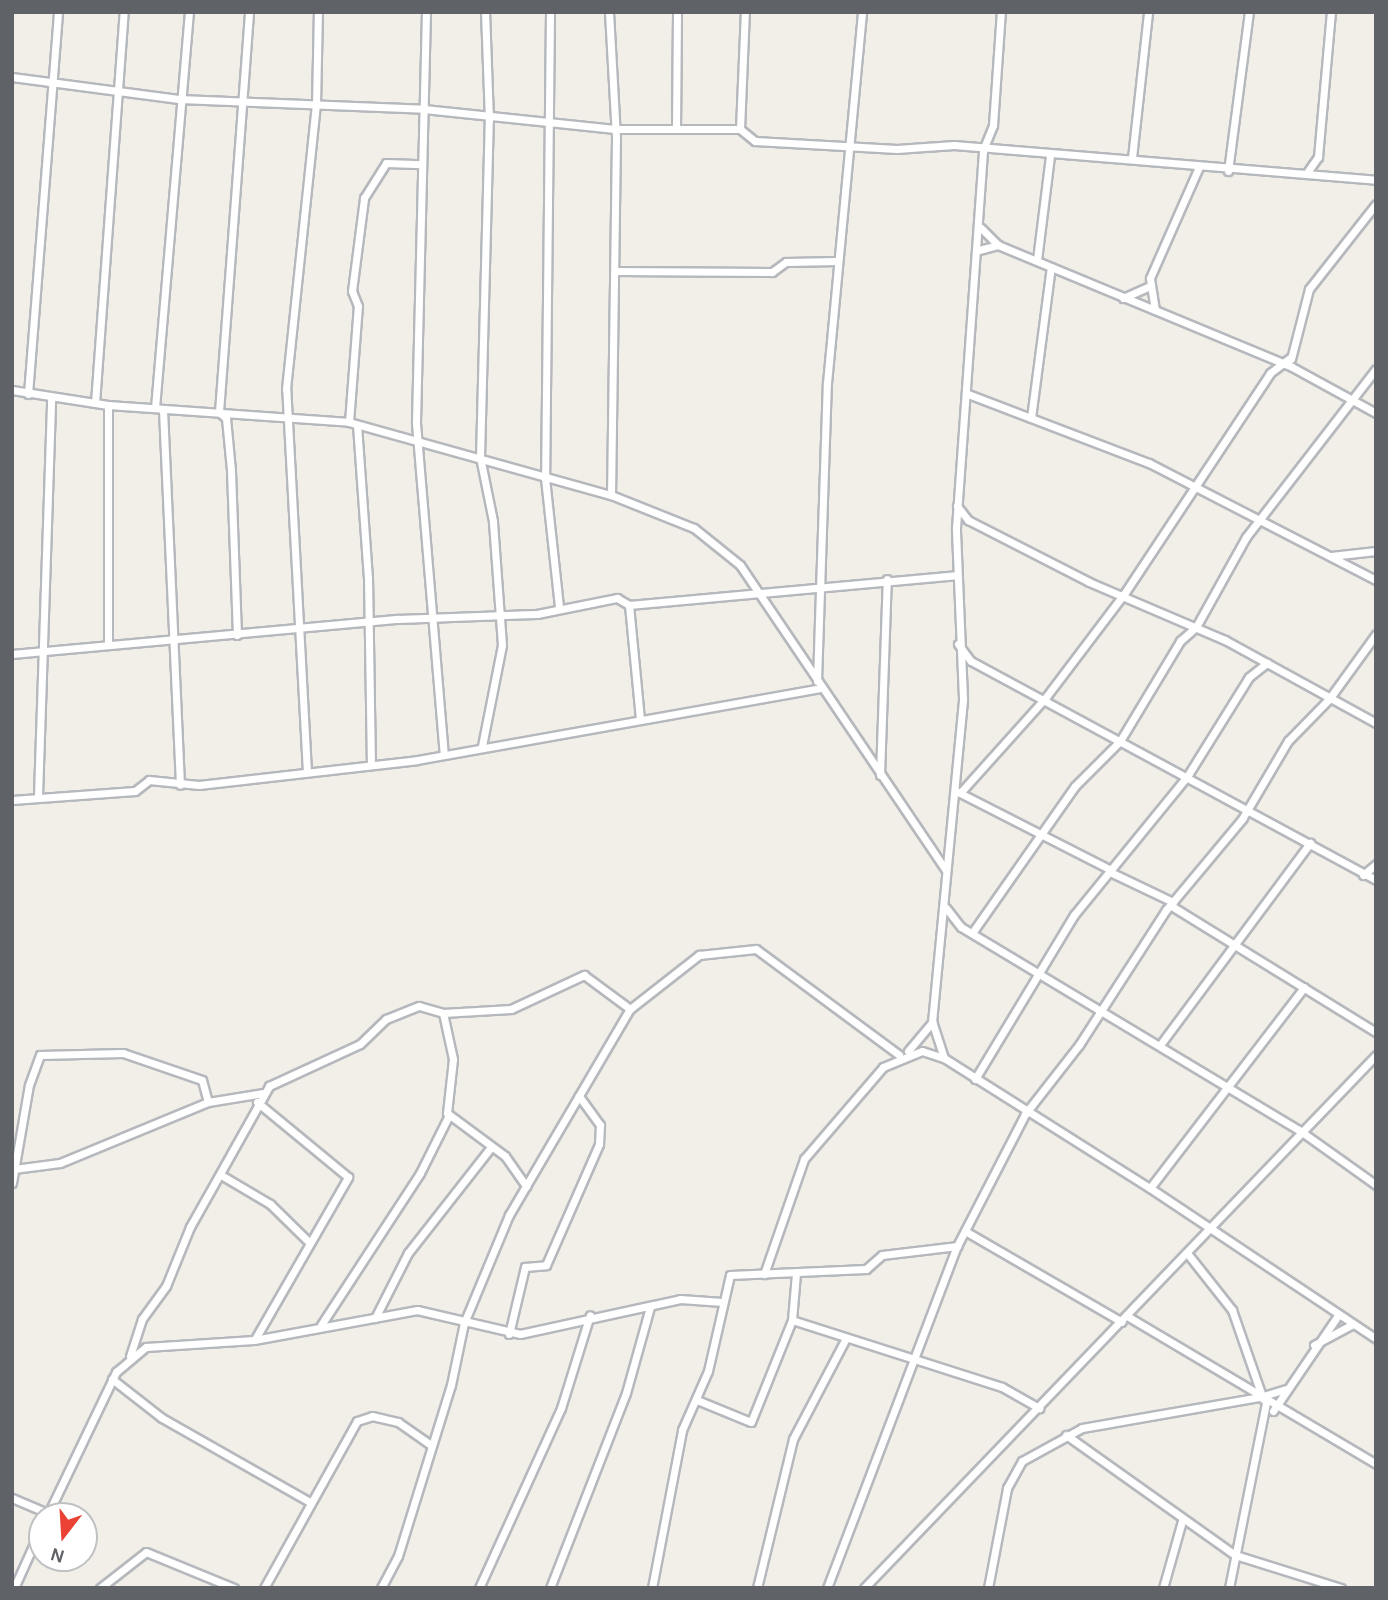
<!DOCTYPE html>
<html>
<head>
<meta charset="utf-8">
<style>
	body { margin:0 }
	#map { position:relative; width:1388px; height:1600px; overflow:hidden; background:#f1efe8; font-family:Karla,sans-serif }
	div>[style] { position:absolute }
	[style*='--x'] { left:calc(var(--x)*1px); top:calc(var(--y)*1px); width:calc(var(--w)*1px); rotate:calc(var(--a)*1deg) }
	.roads { filter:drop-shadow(2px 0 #b5b8bc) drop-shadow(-2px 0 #b5b8bc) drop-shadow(0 2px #b5b8bc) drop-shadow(0 -2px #b5b8bc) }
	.minor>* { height:7px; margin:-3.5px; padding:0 3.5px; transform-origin:3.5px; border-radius:3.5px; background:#fff }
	span { translate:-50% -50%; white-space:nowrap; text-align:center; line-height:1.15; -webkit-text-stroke:5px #fff; paint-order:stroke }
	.frame { position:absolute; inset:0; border:14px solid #5f6368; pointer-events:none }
	.north { position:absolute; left:28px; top:1502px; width:70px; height:70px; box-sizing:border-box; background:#fff; border:2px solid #bfc1c3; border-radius:50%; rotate:197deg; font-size:19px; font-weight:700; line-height:28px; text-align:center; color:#5f6368 }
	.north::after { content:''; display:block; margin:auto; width:24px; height:32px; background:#ea4335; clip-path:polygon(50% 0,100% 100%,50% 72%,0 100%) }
</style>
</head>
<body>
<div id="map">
	<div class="roads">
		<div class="minor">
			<i style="--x:426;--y:12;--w:411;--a:91.4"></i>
			<i style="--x:416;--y:423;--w:333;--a:85.2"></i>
			<i style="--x:550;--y:12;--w:466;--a:90.6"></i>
			<i style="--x:545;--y:478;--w:130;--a:83.8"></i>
			<i style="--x:609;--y:12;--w:126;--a:86.8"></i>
			<i style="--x:616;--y:138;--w:357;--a:90.8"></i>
			<i style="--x:12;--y:77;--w:168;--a:7.5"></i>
			<i style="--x:179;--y:99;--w:245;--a:2.3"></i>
			<i style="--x:424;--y:109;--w:192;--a:6"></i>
			<i style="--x:615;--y:129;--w:125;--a:0"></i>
			<i style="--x:740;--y:129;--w:19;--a:39"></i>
			<i style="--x:755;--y:141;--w:142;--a:3.2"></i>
			<i style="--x:897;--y:149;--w:57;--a:-4"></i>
			<i style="--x:954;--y:145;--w:423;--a:4.7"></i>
			<i style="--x:676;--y:129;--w:117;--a:-89.5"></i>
			<i style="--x:740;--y:129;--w:117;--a:-87.6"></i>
			<i style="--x:1132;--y:158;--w:147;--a:-83.7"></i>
			<i style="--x:1228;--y:171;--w:160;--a:-82.5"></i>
			<i style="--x:1306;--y:174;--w:21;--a:-55"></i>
			<i style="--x:1318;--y:157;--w:146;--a:-84.9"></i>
			<i style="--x:981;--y:228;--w:24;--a:45"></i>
			<i style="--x:998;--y:245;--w:318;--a:22.5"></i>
			<i style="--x:1292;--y:367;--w:96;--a:28.7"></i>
			<i style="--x:979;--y:250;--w:20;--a:-15"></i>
			<i style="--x:1037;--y:260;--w:105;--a:-82.9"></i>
			<i style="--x:615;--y:271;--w:157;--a:0.4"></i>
			<i style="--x:772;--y:272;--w:17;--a:-36"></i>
			<i style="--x:786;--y:262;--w:52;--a:-1.1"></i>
			<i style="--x:1123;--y:298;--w:27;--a:-24"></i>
			<i style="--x:1155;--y:310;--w:32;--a:-99"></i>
			<i style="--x:1150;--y:278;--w:121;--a:-66.2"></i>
			<i style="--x:1291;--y:359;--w:72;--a:-75.6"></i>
			<i style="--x:1309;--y:289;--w:108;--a:-51.8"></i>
			<i style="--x:12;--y:390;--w:97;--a:8.9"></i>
			<i style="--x:108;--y:405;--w:242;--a:4"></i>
			<i style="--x:349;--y:422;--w:272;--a:15.6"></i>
			<i style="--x:611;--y:495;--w:89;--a:21.7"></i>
			<i style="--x:694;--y:528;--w:59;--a:38.8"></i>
			<i style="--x:740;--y:565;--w:368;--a:56"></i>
			<i style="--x:28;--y:394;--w:383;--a:-85.5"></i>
			<i style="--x:968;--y:394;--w:194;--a:20.9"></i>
			<i style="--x:1149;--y:463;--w:255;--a:27.3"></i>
			<i style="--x:95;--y:403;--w:392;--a:-85.8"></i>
			<i style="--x:155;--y:408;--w:397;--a:-85.1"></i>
			<i style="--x:163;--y:410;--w:375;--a:87.4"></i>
			<i style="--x:1031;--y:418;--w:152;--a:-82.5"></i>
			<i style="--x:349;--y:422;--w:116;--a:-85.6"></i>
			<i style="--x:358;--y:306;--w:16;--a:-112"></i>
			<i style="--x:352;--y:291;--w:94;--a:-82.6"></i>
			<i style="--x:364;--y:198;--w:41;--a:-57.8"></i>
			<i style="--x:386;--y:163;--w:36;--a:2"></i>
			<i style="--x:357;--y:425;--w:152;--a:85.9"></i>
			<i style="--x:368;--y:577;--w:186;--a:89.1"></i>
			<i style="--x:957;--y:506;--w:18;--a:52"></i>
			<i style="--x:968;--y:520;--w:136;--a:27.1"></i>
			<i style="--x:1089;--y:582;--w:148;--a:23.1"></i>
			<i style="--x:1225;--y:640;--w:172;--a:28.8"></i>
			<i style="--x:1331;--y:556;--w:45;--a:-6.3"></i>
			<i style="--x:629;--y:605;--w:115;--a:84.5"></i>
			<i style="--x:237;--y:635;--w:165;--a:-92.1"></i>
			<i style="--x:231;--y:470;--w:52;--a:-95.5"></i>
			<i style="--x:226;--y:418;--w:9;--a:-139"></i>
			<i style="--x:219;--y:412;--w:401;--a:-85.7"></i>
			<i style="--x:958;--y:644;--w:21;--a:53"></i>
			<i style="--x:971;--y:661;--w:460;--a:28.4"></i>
			<i style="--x:108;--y:645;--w:240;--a:-90"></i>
			<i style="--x:12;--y:654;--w:388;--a:-5.2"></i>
			<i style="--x:398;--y:619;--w:139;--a:-2.1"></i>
			<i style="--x:537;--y:614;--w:82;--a:-11.3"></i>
			<i style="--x:617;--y:598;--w:14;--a:30"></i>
			<i style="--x:629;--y:605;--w:328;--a:-5.2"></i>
			<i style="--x:817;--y:681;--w:298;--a:-88.1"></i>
			<i style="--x:827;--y:383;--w:373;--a:-84.6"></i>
			<i style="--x:482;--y:746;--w:103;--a:-78.8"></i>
			<i style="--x:502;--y:645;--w:124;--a:-94.2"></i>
			<i style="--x:493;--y:521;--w:65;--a:-101.5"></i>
			<i style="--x:480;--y:457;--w:337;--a:-88.5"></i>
			<i style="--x:489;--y:120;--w:108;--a:-92.1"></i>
			<i style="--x:307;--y:772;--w:384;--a:-93.1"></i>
			<i style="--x:286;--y:389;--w:286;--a:-84"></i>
			<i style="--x:316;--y:105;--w:93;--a:-88.8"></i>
			<i style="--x:880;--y:775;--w:196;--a:-88"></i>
			<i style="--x:956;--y:791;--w:174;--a:27"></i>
			<i style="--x:960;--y:793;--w:129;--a:-48.1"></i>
			<i style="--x:1046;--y:697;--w:129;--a:-52.9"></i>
			<i style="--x:1124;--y:594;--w:265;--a:-56.5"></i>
			<i style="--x:1270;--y:373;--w:26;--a:-37"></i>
			<i style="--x:38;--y:796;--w:398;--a:-88.1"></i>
			<i style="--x:12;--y:800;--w:123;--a:-4.2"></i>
			<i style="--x:135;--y:791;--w:18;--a:-38"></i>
			<i style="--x:149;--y:780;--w:50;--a:5.7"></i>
			<i style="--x:199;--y:785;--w:219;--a:-6.5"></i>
			<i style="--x:417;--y:760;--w:409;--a:-10.1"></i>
			<i style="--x:1110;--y:872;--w:70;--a:25.5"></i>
			<i style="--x:1363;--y:875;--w:17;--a:-40"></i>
			<i style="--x:1170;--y:905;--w:242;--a:31.7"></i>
			<i style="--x:946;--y:908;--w:24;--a:52"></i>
			<i style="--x:961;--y:927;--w:394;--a:31"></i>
			<i style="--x:1299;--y:1130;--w:95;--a:35.5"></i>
			<i style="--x:972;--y:933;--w:179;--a:-55"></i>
			<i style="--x:1075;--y:786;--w:64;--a:-45"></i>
			<i style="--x:1120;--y:741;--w:117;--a:-59"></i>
			<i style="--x:1180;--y:641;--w:21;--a:-41"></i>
			<i style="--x:1196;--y:627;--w:103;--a:-60.9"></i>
			<i style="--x:1246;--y:537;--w:212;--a:-52.3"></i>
			<i style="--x:443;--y:1013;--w:47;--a:77.7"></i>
			<i style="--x:453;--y:1059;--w:54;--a:96.3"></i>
			<i style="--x:447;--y:1113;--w:72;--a:36.6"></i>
			<i style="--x:505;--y:1156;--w:37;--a:55"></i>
			<i style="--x:1160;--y:1045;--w:252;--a:-53.4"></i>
			<i style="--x:908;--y:1051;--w:38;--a:-50"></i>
			<i style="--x:944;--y:1058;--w:38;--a:-108"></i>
			<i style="--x:932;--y:1022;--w:325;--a:-84.5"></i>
			<i style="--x:963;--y:698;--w:170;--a:-92.4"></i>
			<i style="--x:956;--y:528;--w:379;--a:-85.9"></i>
			<i style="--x:983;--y:150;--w:27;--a:-68"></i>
			<i style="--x:993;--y:125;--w:113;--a:-86"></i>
			<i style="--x:975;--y:1079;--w:192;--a:-58.9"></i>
			<i style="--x:1074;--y:915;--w:181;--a:-50.8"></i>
			<i style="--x:1188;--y:775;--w:115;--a:-58.1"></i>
			<i style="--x:1249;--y:677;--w:23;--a:-38"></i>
			<i style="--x:14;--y:1169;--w:46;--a:-7.4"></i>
			<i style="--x:60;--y:1163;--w:160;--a:-22.4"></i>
			<i style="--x:208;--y:1102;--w:56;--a:-9.3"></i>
			<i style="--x:221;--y:1175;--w:57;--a:30.6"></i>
			<i style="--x:270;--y:1204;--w:54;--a:44.3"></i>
			<i style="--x:12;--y:1183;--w:99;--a:-80.2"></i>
			<i style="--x:29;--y:1085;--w:32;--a:-70"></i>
			<i style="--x:40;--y:1055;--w:83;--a:-1.4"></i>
			<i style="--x:123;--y:1053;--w:83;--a:18.9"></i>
			<i style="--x:202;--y:1080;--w:23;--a:75"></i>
			<i style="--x:1150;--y:1188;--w:253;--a:-52.5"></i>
			<i style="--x:965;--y:1231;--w:181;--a:30.1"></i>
			<i style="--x:1187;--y:1253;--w:73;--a:51.7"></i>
			<i style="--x:1232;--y:1310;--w:94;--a:70.8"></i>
			<i style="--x:764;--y:1274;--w:122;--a:-70.8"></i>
			<i style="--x:804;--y:1159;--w:121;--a:-49.3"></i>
			<i style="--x:883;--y:1067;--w:42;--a:-22.3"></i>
			<i style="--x:922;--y:1051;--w:23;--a:18"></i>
			<i style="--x:944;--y:1058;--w:244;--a:32.3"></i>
			<i style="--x:1150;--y:1188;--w:272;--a:33.7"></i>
			<i style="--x:1127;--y:1316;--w:290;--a:30.7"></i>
			<i style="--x:375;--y:1318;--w:73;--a:-63.1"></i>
			<i style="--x:408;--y:1253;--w:135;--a:-51.9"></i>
			<i style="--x:792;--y:1320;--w:220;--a:17.7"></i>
			<i style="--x:1002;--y:1387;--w:43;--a:29.6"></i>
			<i style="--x:321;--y:1325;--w:181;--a:-56.9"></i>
			<i style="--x:420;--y:1173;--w:65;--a:-63.4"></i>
			<i style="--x:509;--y:1334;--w:69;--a:-76.6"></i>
			<i style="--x:525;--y:1267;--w:21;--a:-5"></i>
			<i style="--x:546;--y:1265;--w:132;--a:-66.3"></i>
			<i style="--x:599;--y:1144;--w:19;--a:-87"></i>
			<i style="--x:600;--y:1125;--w:36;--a:-126"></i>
			<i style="--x:255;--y:1339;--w:187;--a:-60.1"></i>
			<i style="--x:348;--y:1177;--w:118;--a:-140.5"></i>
			<i style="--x:1314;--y:1345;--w:44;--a:-28.3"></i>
			<i style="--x:130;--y:1356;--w:39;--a:-72"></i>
			<i style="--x:142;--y:1319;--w:41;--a:-54"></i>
			<i style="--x:166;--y:1286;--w:64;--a:-67.9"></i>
			<i style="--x:190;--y:1227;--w:162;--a:-60.7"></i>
			<i style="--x:269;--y:1086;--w:100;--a:-24.8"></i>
			<i style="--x:360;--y:1044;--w:36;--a:-44"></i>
			<i style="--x:386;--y:1019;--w:35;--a:-22"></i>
			<i style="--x:419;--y:1006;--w:25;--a:16"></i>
			<i style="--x:443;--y:1013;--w:68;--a:-3.4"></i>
			<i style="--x:511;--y:1009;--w:81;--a:-25"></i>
			<i style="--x:584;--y:975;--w:57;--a:36.5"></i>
			<i style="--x:112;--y:1379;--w:63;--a:38"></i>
			<i style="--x:162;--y:1418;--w:170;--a:29.6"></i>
			<i style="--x:1263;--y:1396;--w:24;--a:-17"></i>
			<i style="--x:697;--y:1400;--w:58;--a:22.2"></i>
			<i style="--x:751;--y:1422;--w:110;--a:-68.1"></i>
			<i style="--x:792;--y:1320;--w:47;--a:-85.1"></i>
			<i style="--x:1273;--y:1411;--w:117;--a:-55.8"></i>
			<i style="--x:1066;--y:1435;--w:207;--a:35.4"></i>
			<i style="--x:1235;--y:1555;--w:111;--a:17.3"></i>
			<i style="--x:12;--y:1498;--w:39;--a:23"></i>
			<i style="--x:47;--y:1516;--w:160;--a:-64.4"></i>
			<i style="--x:116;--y:1372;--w:39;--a:-40"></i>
			<i style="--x:146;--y:1347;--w:108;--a:-3.7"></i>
			<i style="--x:254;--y:1340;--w:166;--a:-10.4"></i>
			<i style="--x:417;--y:1310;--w:106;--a:13.1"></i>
			<i style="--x:520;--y:1334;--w:164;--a:-12.3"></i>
			<i style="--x:680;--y:1299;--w:39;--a:4"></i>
			<i style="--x:14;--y:1588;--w:68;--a:-65.7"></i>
			<i style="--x:100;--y:1588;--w:58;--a:-38"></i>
			<i style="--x:146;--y:1552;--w:95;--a:22.2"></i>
			<i style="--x:264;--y:1588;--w:191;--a:-60.9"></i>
			<i style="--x:357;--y:1421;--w:16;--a:-18"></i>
			<i style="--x:372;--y:1416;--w:27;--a:13"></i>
			<i style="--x:398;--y:1422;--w:39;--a:35"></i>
			<i style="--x:381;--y:1588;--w:36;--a:-62"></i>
			<i style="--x:398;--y:1556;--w:179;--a:-72.8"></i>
			<i style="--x:451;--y:1385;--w:63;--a:-78.2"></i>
			<i style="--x:464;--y:1323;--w:117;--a:-67.4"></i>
			<i style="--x:509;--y:1215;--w:239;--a:-59.6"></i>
			<i style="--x:630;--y:1009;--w:88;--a:-38"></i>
			<i style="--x:699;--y:955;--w:57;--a:-6"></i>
			<i style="--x:756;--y:949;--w:178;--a:36.5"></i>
			<i style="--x:479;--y:1588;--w:198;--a:-65.5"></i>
			<i style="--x:561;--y:1408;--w:97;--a:-72.7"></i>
			<i style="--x:550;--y:1588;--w:209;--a:-68.7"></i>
			<i style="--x:626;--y:1393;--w:89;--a:-74.4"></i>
			<i style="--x:652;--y:1588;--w:161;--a:-79.2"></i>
			<i style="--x:682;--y:1430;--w:64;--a:-66.2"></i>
			<i style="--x:708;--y:1371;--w:98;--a:-77.1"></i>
			<i style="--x:730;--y:1275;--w:136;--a:-2.5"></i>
			<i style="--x:866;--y:1269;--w:21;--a:-41"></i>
			<i style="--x:882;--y:1255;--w:76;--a:-6.8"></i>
			<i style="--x:757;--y:1588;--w:153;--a:-76.4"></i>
			<i style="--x:793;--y:1439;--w:112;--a:-62.3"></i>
			<i style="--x:827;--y:1588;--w:366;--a:-69.2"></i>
			<i style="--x:957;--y:1246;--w:148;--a:-62.7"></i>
			<i style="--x:1025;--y:1114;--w:88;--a:-52"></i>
			<i style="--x:1079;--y:1045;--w:161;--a:-57.2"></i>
			<i style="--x:1166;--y:910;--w:119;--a:-50.1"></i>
			<i style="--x:1242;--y:819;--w:91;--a:-59.5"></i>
			<i style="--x:1288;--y:741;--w:59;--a:-45.7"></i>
			<i style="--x:1329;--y:699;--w:80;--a:-54.1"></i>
			<i style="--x:864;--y:1588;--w:739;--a:-46.15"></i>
			<i style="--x:988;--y:1588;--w:102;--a:-79.2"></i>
			<i style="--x:1007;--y:1488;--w:31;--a:-61"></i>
			<i style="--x:1022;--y:1461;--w:68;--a:-28.8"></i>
			<i style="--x:1082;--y:1428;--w:181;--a:-9.9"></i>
			<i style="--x:1163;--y:1588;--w:70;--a:-74.2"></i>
			<i style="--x:1229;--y:1588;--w:190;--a:-78.7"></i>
		</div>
	</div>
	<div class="frame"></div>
	<div class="north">N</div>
</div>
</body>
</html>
